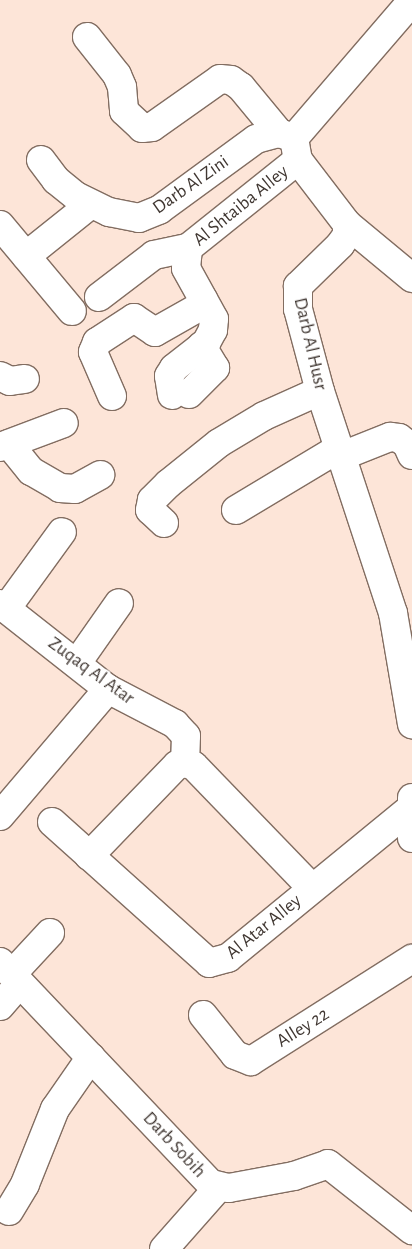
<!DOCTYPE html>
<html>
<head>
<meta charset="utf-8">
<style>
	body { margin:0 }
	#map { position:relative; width:412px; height:1249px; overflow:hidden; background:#fde5d8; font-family:"Alegreya Sans",sans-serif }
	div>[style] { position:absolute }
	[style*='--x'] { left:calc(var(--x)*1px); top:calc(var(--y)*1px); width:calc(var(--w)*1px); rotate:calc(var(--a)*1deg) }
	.roads { filter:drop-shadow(1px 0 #826d61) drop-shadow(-1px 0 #826d61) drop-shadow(0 1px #826d61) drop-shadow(0 -1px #826d61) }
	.minor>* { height:28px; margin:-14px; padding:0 14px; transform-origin:14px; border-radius:14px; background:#fff }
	span { translate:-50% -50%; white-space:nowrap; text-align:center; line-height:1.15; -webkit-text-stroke:4px #fff; paint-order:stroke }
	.street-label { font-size:19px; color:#403732 }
</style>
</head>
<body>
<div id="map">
	<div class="roads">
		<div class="minor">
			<i style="--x:412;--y:1;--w:181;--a:130.7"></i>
			<i style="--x:294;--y:138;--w:22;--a:80"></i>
			<i style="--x:298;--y:160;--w:81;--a:52.6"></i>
			<i style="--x:347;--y:224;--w:11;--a:90"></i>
			<i style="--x:347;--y:235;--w:12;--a:125"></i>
			<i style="--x:340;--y:245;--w:59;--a:135.7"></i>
			<i style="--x:298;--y:286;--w:23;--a:90"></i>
			<i style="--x:298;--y:309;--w:85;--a:75"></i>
			<i style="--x:320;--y:391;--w:234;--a:71.8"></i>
			<i style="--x:393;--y:613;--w:113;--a:80.3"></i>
			<i style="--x:87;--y:37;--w:48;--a:51.7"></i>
			<i style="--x:117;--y:75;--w:13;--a:67"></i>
			<i style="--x:122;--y:87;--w:24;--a:85"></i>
			<i style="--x:124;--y:111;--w:25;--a:43"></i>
			<i style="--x:142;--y:128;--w:10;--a:-6"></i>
			<i style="--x:152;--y:127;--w:83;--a:-35.2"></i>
			<i style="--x:220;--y:79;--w:11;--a:5"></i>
			<i style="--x:231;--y:80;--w:12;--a:35"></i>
			<i style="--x:241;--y:87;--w:60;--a:50.4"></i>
			<i style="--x:41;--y:160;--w:25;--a:53"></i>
			<i style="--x:56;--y:180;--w:26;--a:39"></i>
			<i style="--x:76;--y:196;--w:37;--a:26"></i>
			<i style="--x:109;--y:212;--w:31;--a:11"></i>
			<i style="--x:139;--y:218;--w:22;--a:-22"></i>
			<i style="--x:159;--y:210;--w:120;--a:-36.2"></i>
			<i style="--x:256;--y:139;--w:24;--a:-15"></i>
			<i style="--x:279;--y:133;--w:16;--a:18"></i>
			<i style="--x:347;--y:224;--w:85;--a:39.7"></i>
			<i style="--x:0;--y:225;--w:112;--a:50.1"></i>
			<i style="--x:26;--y:256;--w:83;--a:-38.7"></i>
			<i style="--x:99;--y:297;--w:69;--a:-37.4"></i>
			<i style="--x:154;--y:255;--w:35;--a:-12"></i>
			<i style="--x:0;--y:376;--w:11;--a:27"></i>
			<i style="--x:10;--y:381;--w:15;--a:-8"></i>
			<i style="--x:189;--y:394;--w:37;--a:-45"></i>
			<i style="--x:215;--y:368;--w:26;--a:-121"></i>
			<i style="--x:172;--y:395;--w:19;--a:-99"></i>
			<i style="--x:169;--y:376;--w:9;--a:-58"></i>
			<i style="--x:174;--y:368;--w:41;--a:-38"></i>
			<i style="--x:206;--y:343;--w:15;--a:-62"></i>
			<i style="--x:213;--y:330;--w:11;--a:-85"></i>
			<i style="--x:214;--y:319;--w:21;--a:-119"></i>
			<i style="--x:112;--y:396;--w:48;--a:-113.4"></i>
			<i style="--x:93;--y:352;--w:11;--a:-68"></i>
			<i style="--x:97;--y:342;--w:44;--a:-33"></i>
			<i style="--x:134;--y:318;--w:25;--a:34"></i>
			<i style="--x:155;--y:332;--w:53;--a:-29.5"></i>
			<i style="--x:201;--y:306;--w:7;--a:-74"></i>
			<i style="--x:203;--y:299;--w:35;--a:-119"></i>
			<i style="--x:186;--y:268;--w:20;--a:-84"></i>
			<i style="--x:188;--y:248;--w:141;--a:-38.7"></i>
			<i style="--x:9;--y:444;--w:35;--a:51"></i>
			<i style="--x:31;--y:471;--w:34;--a:30"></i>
			<i style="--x:60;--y:488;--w:15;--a:4"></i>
			<i style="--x:75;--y:489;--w:29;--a:-29"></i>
			<i style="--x:0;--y:447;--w:68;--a:-20.6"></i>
			<i style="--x:342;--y:456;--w:52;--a:-21.6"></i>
			<i style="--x:390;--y:437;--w:9;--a:6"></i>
			<i style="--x:399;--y:438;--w:10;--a:37"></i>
			<i style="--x:407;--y:444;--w:12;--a:66"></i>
			<i style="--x:236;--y:510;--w:120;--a:-31"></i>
			<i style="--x:164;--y:523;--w:19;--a:-137"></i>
			<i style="--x:150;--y:510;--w:10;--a:-79"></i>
			<i style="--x:152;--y:500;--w:23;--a:-45"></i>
			<i style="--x:168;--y:484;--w:65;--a:-38.8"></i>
			<i style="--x:219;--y:443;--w:52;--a:-31"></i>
			<i style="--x:264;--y:416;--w:61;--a:-24.1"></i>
			<i style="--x:0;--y:604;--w:137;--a:38.2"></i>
			<i style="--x:108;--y:689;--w:76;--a:27.6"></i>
			<i style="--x:175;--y:724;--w:16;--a:47"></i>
			<i style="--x:186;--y:736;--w:27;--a:92"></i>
			<i style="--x:6;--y:609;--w:95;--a:-54"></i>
			<i style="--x:77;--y:663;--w:73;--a:-55"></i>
			<i style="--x:412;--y:798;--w:40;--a:90"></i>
			<i style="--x:0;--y:816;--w:167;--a:-49.6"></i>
			<i style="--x:52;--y:822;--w:211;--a:41.9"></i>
			<i style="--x:209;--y:963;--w:20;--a:-15"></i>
			<i style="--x:228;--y:958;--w:235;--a:-39.3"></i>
			<i style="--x:89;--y:856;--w:127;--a:-46"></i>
			<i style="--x:177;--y:765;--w:8;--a:-14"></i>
			<i style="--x:185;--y:763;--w:9;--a:18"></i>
			<i style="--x:194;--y:766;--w:170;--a:46"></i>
			<i style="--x:0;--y:962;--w:306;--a:46.5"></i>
			<i style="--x:211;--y:1184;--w:18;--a:13"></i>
			<i style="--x:229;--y:1188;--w:66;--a:-10.5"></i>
			<i style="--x:294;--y:1176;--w:36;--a:-19"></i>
			<i style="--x:328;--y:1164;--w:107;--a:38.2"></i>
			<i style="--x:12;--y:974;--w:56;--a:-47.2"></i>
			<i style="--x:0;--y:1006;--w:30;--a:-49"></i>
			<i style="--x:203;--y:1015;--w:51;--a:51.3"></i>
			<i style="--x:235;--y:1055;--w:17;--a:21"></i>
			<i style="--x:251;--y:1061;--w:191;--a:-32.4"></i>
			<i style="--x:9;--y:1211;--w:31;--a:-59"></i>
			<i style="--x:25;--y:1184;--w:81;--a:-68.2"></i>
			<i style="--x:55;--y:1109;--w:63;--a:-55.3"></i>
			<i style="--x:164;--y:1249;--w:81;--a:-48.5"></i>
		</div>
	</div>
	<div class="street-label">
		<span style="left:191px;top:185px;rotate:-35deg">Darb Al Zini</span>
		<span style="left:241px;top:206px;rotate:-39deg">Al Shtaiba Alley</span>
		<span style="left:310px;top:344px;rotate:77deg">Darb Al Husr</span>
		<span style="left:91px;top:671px;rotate:36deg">Zuqaq Al Atar</span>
		<span style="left:264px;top:927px;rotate:-39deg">Al Atar Alley</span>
		<span style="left:303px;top:1028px;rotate:-32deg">Alley 22</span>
		<span style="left:174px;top:1145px;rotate:47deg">Darb Sobih</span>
	</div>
</div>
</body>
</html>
